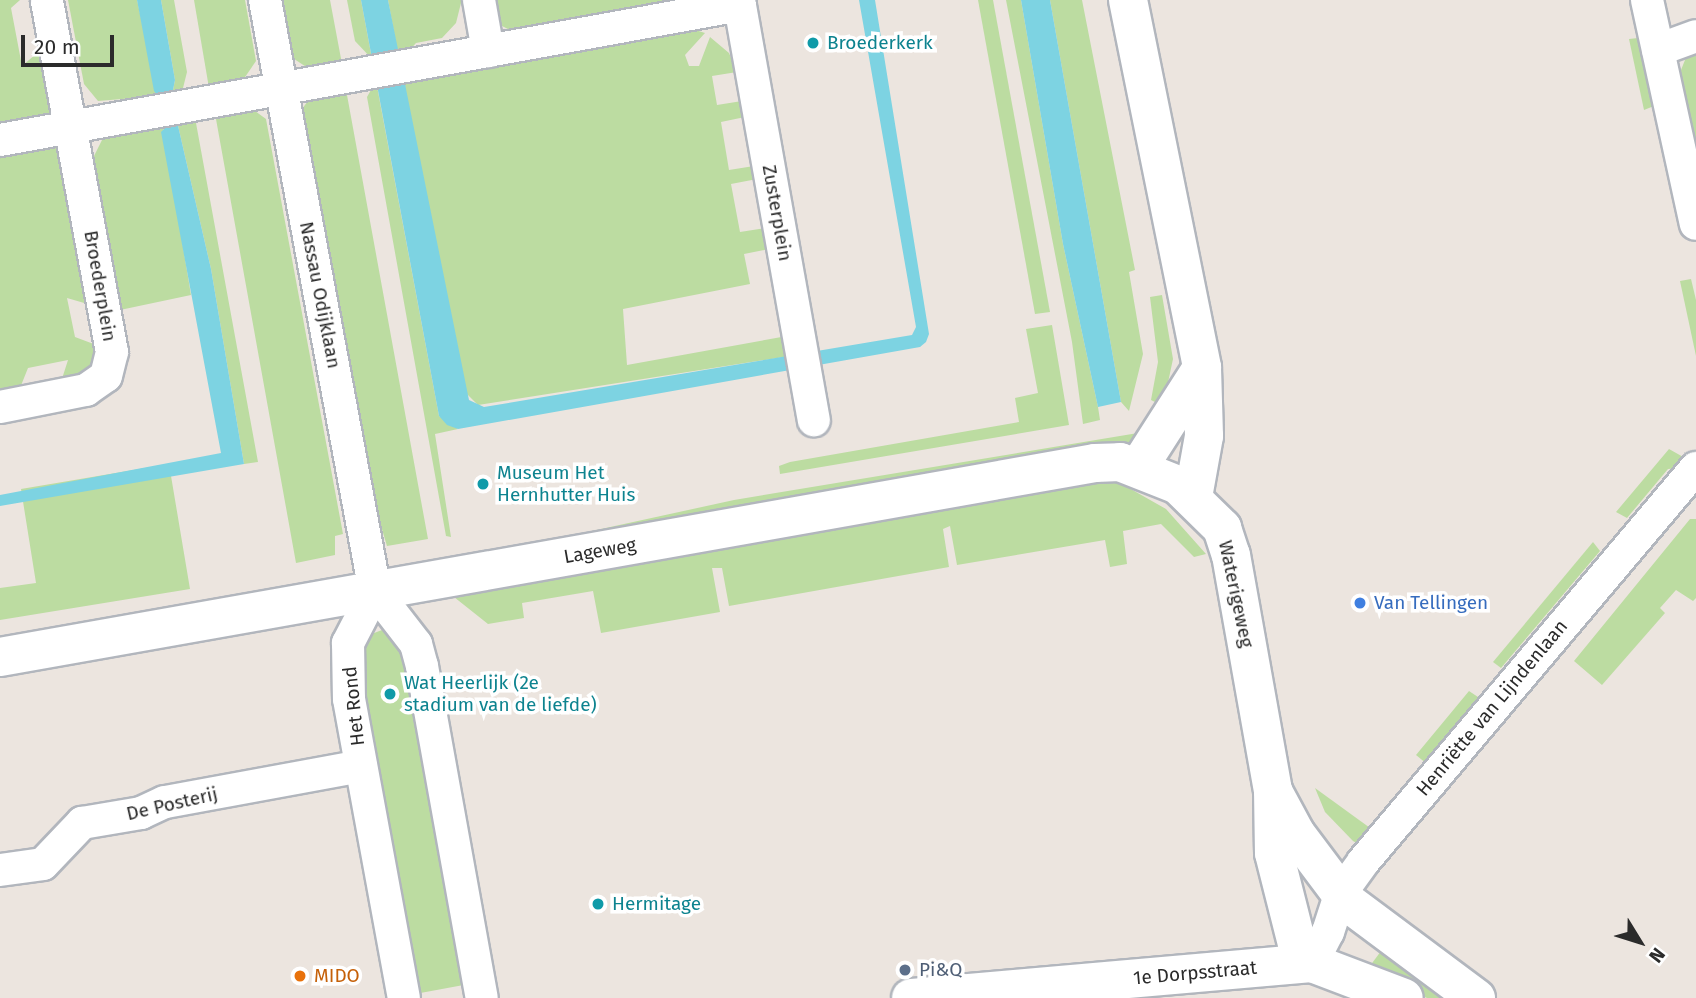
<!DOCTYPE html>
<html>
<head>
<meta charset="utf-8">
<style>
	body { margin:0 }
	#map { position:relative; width:1696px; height:998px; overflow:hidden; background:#ece5df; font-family:"Fira Sans",sans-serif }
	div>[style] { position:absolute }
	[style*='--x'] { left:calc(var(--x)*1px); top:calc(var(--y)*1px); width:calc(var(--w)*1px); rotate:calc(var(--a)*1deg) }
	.green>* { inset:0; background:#bcdca1 }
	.water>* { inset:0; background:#7dd3e2 }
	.roads { filter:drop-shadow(2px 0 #b2b6bd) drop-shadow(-2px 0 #b2b6bd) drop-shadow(0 2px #b2b6bd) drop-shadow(0 -2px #b2b6bd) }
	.minor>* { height:32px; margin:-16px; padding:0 16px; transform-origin:16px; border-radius:16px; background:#fff }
	.tertiary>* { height:38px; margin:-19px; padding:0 19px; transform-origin:19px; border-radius:19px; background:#fff }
	.secondary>* { height:38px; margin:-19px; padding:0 19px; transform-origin:19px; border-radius:19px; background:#fff }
	.dots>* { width:19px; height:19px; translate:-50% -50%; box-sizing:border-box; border:4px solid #fff; border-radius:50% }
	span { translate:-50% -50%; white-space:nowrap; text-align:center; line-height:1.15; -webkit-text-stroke:7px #fff; paint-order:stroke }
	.culture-label { font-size:19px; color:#0d838f }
	.left { translate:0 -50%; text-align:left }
	.street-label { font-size:19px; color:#2b2b2b }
	.shop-label { font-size:19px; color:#366cbe }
	.service-label { font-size:19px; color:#4e5e75 }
	.food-label { font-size:19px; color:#c56008 }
	.north { position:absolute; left:1605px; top:907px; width:70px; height:70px; -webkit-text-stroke:5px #fff; paint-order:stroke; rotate:128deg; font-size:19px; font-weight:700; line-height:28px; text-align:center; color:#2b2b2b }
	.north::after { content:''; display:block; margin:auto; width:24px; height:32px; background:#2b2b2b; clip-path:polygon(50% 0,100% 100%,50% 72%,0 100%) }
	.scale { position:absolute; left:21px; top:35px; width:93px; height:32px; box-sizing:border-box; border:4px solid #2b2b2b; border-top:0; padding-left:9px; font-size:21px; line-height:24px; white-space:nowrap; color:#2b2b2b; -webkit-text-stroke:5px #fff; paint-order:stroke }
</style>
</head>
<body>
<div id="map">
	<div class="green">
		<i style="clip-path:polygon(0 0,20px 0,11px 8px,22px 66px,43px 48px,54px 114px,0 124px)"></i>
		<i style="clip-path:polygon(68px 0,137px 0,158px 96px,98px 101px,84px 84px)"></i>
		<i style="clip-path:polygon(161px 0,174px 0,187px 72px,183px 88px,172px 95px,175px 80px)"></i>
		<i style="clip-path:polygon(194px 0,245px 0,256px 61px,241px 83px,209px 88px)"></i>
		<i style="clip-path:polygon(278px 0,330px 0,342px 64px,311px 70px,288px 55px)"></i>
		<i style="clip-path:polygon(347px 0,361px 0,372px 59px,355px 41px)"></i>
		<i style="clip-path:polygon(388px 0,461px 0,461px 3px,456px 23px,442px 38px,416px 43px,408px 52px,398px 54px)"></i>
		<i style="clip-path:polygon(492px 0,670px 0,510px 30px,496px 23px)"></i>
		<i style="clip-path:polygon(978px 0,993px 0,1050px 312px,1035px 314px)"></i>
		<i style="clip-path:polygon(1006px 0,1021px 0,1063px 244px,1098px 407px,1100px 420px,1083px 424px,1072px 342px)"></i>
		<i style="clip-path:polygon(1050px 0,1082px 0,1135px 270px,1129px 272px,1143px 354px,1129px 411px,1121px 402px)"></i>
		<i style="clip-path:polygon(689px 28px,705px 33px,685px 55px,689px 66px,699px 66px,710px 37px,729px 53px,737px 72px,712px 76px,717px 105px,742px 101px,745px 117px,721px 122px,729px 170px,754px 166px,757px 179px,731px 184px,740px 232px,765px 228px,769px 249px,744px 254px,750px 284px,623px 309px,627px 365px,787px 336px,790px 356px,478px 405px,466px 393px,402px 78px,428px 79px)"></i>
		<i style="clip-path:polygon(1638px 38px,1654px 106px,1644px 110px,1629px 39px)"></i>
		<i style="clip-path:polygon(1696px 51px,1696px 159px,1679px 75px,1687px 55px)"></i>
		<i style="clip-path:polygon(376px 81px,439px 416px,458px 429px,435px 434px,451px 537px,446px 536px,367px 97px)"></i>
		<i style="clip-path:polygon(345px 84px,428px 539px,387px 546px,381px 526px,373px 528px,298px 114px,315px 92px)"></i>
		<i style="clip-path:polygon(244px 103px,266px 119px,343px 534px,335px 536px,335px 555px,296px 563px,214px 108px)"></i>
		<i style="clip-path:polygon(176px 117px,196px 123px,258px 462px,244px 464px,211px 269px)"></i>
		<i style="clip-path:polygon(145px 124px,163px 126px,191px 295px,120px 310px,93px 158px,103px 138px,138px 132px)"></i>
		<i style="clip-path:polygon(58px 143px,91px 305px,67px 298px,75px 337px,99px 346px,95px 370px,60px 385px,68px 360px,28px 368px,18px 393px,0 393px,0 154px)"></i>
		<i style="clip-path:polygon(1691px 279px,1696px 300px,1696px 356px,1680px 281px)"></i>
		<i style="clip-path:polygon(1162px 295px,1173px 359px,1163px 406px,1151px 400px,1158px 362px,1150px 297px)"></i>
		<i style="clip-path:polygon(1052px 325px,1069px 425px,780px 474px,779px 466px,790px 462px,1019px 422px,1015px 398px,1038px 393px,1026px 329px)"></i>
		<i style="clip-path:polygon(1150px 431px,1126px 445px,572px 540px,569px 536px,734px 500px)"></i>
		<i style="clip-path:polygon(1669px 449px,1685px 458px,1681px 468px,1668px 469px,1627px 518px,1616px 512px)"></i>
		<i style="clip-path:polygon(169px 464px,190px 589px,0 620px,0 588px,36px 583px,21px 489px)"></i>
		<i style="clip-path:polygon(1113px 479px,1166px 509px,1206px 554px,1194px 557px,1161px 524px,1123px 531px,1127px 564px,1110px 567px,1105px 540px,957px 565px,950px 526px,943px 529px,949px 567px,729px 606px,722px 568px,712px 568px,720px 612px,601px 633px,593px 591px,522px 603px,524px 618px,488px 624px,454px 597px,456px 590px)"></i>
		<i style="clip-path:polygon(1690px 519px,1696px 519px,1696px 598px,1693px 601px,1676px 590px,1660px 608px,1665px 613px,1602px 685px,1574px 661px)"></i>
		<i style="clip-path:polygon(1593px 542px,1600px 551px,1501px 668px,1493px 662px)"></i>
		<i style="clip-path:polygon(382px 630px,405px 648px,469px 984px,415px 994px,358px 680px,362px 647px,369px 635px)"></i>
		<i style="clip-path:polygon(1469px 691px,1478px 697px,1479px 709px,1469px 710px,1434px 752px,1435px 762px,1427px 764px,1416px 755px)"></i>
		<i style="clip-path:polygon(1315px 788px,1377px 833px,1360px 845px,1353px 841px,1325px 812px)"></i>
		<i style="clip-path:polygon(1384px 947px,1463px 998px,1427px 998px,1367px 970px)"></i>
	</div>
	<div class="water">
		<i style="clip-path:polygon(137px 0,161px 0,175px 80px,172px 95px,158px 96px,154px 91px)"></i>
		<i style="clip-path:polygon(361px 0,388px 0,469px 400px,484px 407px,912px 335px,916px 327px,859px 0,875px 0,929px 334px,926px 342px,920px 347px,458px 429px,447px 425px,439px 416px)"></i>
		<i style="clip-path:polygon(1021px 0,1050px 0,1121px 402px,1098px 407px,1063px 244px)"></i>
		<i style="clip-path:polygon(176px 117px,211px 269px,244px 464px,0 506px,0 495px,221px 453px,161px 132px)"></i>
	</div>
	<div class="roads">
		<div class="minor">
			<i style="--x:265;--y:0;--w:601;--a:79.46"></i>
			<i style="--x:479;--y:0;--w:52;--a:80"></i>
			<i style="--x:739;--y:0;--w:427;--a:79.9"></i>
			<i style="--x:1647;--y:0;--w:229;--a:77.7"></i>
			<i style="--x:1658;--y:50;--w:40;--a:-20.2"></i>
			<i style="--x:0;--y:140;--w:752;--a:-10.34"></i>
			<i style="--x:0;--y:407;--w:88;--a:-11.2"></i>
			<i style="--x:86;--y:390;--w:24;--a:-35"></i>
			<i style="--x:106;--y:376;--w:25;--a:-76"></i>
			<i style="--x:112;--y:352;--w:358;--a:-100.5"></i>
			<i style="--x:375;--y:591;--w:67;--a:52.3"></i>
			<i style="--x:416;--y:644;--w:23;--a:75"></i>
			<i style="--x:422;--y:666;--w:337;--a:79.8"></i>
			<i style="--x:375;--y:591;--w:59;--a:117.4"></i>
			<i style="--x:348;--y:643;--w:56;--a:89"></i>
			<i style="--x:349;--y:699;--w:304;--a:79.6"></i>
			<i style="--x:0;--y:870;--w:43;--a:-7.9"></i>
			<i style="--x:43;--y:864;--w:57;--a:-46.4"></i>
			<i style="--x:82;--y:823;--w:60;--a:-9.6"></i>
			<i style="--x:141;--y:813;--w:26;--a:-25"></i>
			<i style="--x:165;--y:802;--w:199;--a:-10.4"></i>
			<i style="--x:1312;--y:963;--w:35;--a:-63"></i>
			<i style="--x:1328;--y:932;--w:40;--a:-72"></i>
			<i style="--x:1340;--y:894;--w:39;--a:-54"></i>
			<i style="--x:1363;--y:862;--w:516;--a:-49.8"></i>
		</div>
		<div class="tertiary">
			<i style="--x:1128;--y:0;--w:375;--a:78.6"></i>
			<i style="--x:1202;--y:368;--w:68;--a:88.3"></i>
			<i style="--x:1204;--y:436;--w:62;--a:100.2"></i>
			<i style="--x:1138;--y:468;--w:119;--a:-57.4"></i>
		</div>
		<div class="secondary">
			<i style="--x:0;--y:657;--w:1112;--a:-10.05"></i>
			<i style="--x:1095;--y:463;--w:25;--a:-2"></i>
			<i style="--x:1120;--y:462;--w:62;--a:21.6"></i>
			<i style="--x:1178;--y:485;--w:62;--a:44.3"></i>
			<i style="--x:1222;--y:528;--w:28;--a:72"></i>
			<i style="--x:1231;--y:555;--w:239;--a:79.9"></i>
			<i style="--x:1273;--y:790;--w:63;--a:89.1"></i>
			<i style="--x:1274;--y:853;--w:98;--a:75.8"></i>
			<i style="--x:1298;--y:948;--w:21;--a:47"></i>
			<i style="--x:1312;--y:963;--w:98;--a:20.8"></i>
			<i style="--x:1275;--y:795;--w:44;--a:61.7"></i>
			<i style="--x:1296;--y:834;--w:85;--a:53.1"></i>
			<i style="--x:1347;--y:902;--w:161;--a:36.7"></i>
			<i style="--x:911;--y:998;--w:403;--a:-5"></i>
		</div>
	</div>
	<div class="dots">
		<i style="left:813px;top:43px;background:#0f9aa8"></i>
		<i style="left:483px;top:484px;background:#0f9aa8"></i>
		<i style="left:1360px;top:603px;background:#3f7fe0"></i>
		<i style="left:390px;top:694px;background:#0f9aa8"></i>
		<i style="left:598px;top:904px;background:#0f9aa8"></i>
		<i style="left:905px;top:970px;background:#5c6f8a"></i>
		<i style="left:300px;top:976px;background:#e8710a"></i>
	</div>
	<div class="culture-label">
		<span class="left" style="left:827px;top:43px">Broederkerk</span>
		<span class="left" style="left:497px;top:484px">Museum Het<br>Hernhutter Huis</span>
		<span class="left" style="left:404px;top:694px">Wat Heerlijk (2e<br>stadium van de liefde)</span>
		<span class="left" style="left:612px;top:904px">Hermitage</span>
	</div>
	<div class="street-label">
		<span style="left:777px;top:213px;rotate:80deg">Zusterplein</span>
		<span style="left:100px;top:286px;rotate:80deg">Broederplein</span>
		<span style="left:320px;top:295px;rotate:79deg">Nassau Odijklaan</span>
		<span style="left:600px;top:551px;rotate:-10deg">Lageweg</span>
		<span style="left:1236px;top:594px;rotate:78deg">Waterigeweg</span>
		<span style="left:354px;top:706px;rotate:-96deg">Het Rond</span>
		<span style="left:1492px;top:708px;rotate:-50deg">Henriëtte van Lijndenlaan</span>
		<span style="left:172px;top:804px;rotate:-13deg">De Posterij</span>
		<span style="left:1195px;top:973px;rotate:-5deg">1e Dorpsstraat</span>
	</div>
	<div class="shop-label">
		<span class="left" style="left:1374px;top:603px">Van Tellingen</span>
	</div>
	<div class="service-label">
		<span class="left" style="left:919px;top:970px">Pi&amp;Q</span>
	</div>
	<div class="food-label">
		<span class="left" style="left:314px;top:976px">MIDO</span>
	</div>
	<div class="north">N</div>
	<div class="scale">20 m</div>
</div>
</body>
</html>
